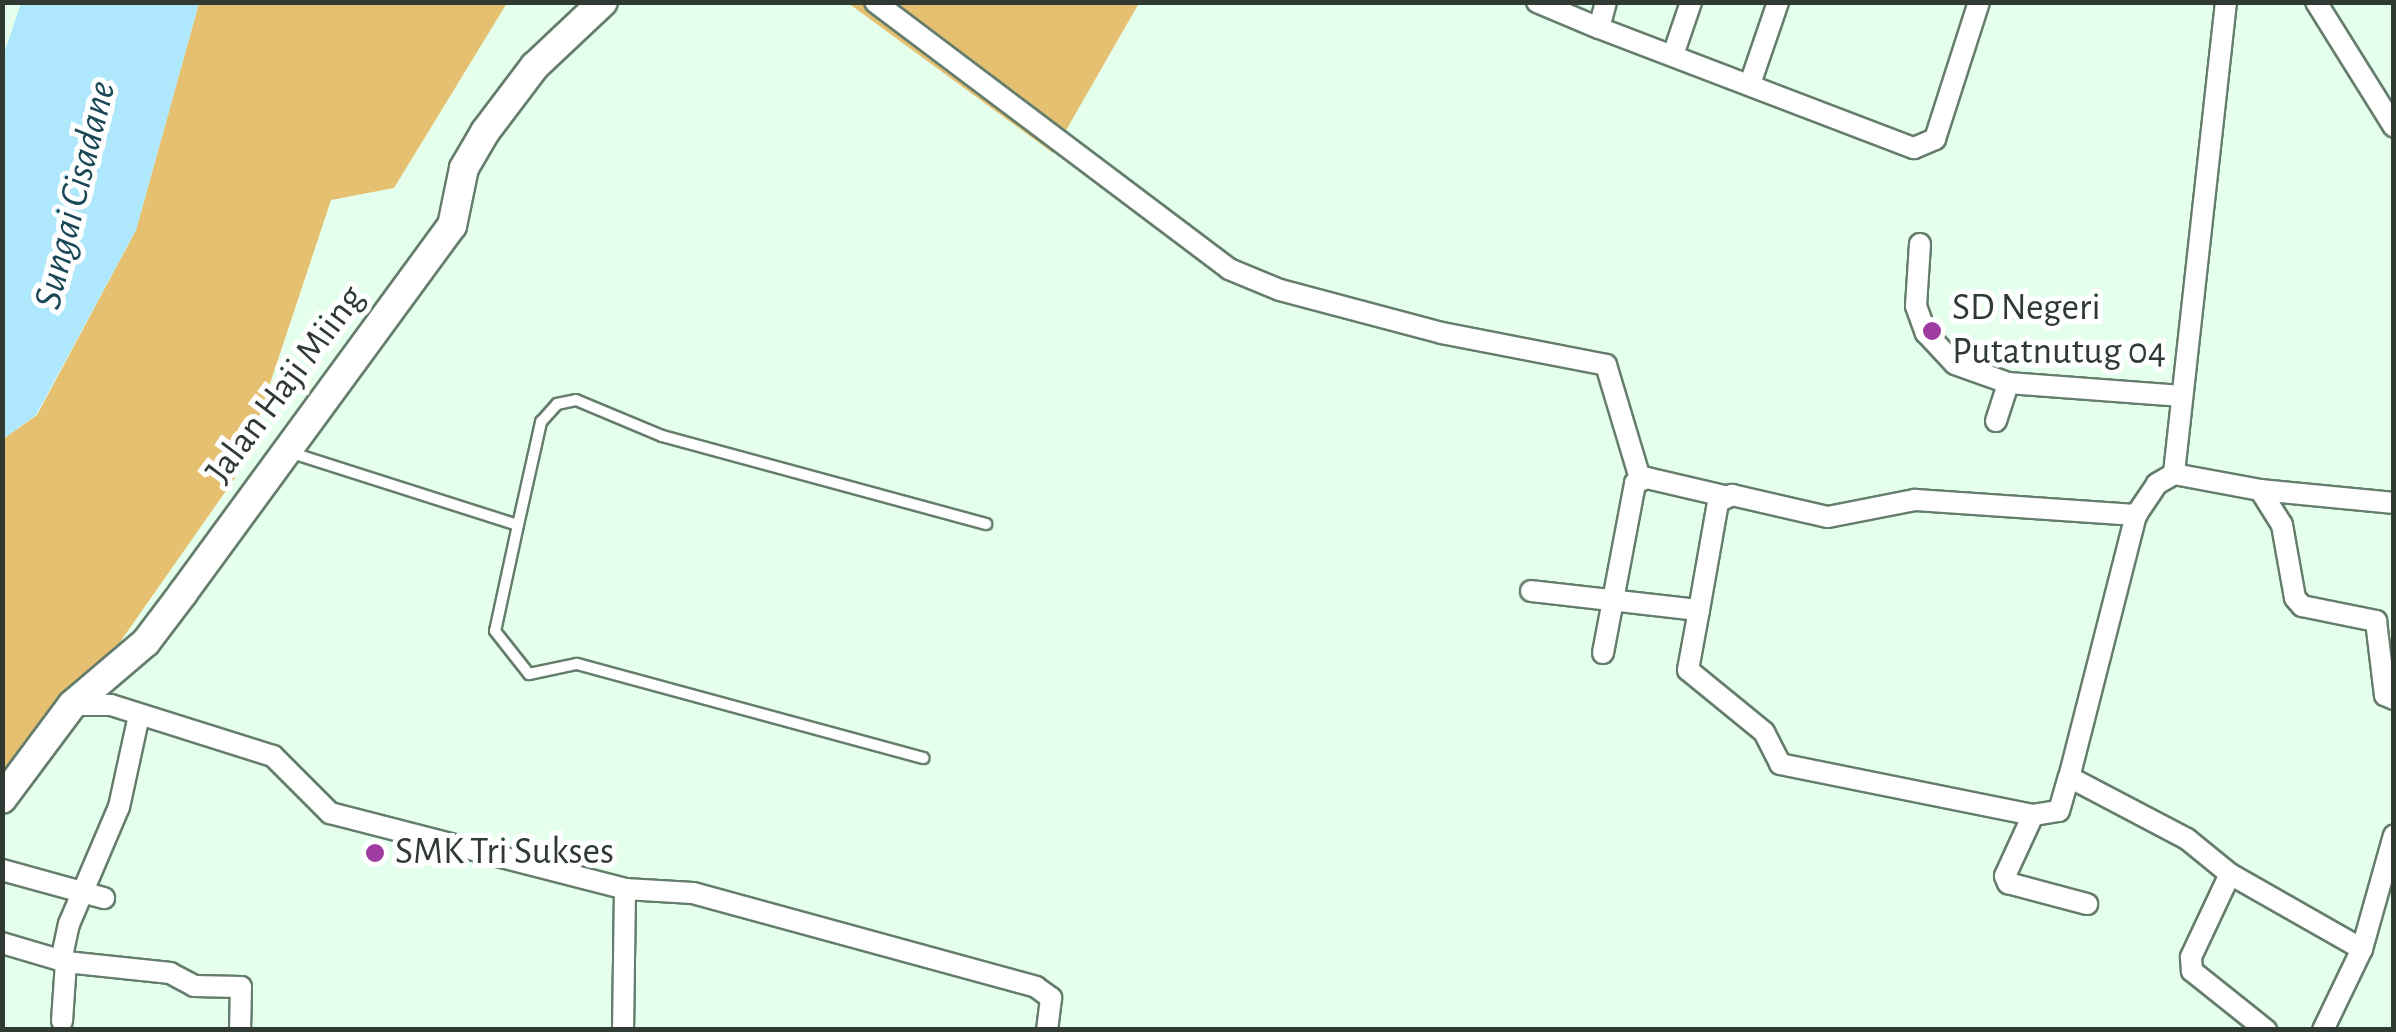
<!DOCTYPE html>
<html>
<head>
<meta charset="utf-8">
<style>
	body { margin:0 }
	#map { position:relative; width:2396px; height:1032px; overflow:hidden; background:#e4ffec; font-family:"Alegreya Sans",sans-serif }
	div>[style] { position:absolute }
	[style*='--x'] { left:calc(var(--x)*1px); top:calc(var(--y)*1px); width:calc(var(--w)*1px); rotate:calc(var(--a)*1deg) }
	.forest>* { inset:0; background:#e5c070 }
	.water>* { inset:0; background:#afe8fd }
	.roads { filter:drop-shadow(2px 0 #657d6c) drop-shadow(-2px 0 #657d6c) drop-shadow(0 2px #657d6c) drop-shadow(0 -2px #657d6c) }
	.lane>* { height:10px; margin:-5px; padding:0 5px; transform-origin:5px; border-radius:5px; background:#fff }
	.street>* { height:20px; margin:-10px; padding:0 10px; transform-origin:10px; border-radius:10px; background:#fff }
	.secondary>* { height:28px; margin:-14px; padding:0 14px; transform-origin:14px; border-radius:14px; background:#fff }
	.dots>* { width:28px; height:28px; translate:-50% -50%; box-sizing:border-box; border:5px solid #fff; border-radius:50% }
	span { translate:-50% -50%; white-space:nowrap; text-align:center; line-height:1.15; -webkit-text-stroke:10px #fff; paint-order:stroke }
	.poi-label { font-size:38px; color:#303a33 }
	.left { translate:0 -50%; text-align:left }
	.street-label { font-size:38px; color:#303a33 }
	.water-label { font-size:40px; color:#1a4857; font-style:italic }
	.frame { position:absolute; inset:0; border:5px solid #303a33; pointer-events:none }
</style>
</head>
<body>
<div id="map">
	<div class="forest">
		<i style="clip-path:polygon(199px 3px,507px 3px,394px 188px,331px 200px,242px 468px,3px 809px,3px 439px,37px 415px,136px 230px)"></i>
		<i style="clip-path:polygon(848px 3px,1139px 3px,1053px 153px)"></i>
	</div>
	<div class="water">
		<i style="clip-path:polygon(21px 3px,199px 3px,136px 230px,36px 415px,3px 439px,2px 60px)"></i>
	</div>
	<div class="roads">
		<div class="lane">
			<i style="--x:289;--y:452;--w:240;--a:17.7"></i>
			<i style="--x:518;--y:525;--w:106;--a:-77.4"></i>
			<i style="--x:541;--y:422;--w:24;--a:-48"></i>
			<i style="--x:557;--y:404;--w:19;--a:-12"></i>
			<i style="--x:576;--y:400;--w:93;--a:22.7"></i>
			<i style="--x:662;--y:436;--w:336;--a:15.2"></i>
			<i style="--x:518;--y:525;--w:108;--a:102.2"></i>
			<i style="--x:495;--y:631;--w:55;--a:51.7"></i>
			<i style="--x:529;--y:674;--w:49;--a:-11.8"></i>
			<i style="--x:577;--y:664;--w:359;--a:15.2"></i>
		</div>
		<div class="street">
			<i style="--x:875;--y:2;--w:443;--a:37"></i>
			<i style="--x:1229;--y:269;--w:55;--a:22.4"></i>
			<i style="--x:1280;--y:290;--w:168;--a:14.9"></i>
			<i style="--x:1442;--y:333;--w:167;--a:11"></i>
			<i style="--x:1606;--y:365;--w:118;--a:73.3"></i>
			<i style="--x:1537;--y:2;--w:67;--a:22.8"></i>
			<i style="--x:1606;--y:2;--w:27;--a:105"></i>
			<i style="--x:1599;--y:28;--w:337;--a:20.9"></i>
			<i style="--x:1914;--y:148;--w:23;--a:-23"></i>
			<i style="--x:1935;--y:139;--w:144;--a:-72.2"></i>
			<i style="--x:2226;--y:2;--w:475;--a:96.3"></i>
			<i style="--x:2174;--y:474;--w:87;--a:10.5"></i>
			<i style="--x:2260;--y:490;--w:41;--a:57.8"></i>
			<i style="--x:2282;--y:525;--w:74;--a:79.9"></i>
			<i style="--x:2295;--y:598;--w:11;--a:49"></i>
			<i style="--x:2302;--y:606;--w:76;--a:11.5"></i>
			<i style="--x:2376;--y:621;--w:75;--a:83.1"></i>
			<i style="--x:2385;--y:695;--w:10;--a:24"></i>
			<i style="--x:2316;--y:2;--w:147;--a:58"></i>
			<i style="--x:1673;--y:55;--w:56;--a:-71.2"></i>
			<i style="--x:1750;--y:84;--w:87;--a:-71.1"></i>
			<i style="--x:1920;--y:244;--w:62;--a:93.7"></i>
			<i style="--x:1916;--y:306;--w:29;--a:70"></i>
			<i style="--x:1926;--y:333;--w:42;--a:46.9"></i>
			<i style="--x:1955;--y:364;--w:56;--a:19.7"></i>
			<i style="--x:1996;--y:421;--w:40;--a:-72"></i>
			<i style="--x:2008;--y:383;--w:171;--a:4.3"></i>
			<i style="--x:2174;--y:474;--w:20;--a:150"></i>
			<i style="--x:2157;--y:484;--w:37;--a:124"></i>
			<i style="--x:2136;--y:515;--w:270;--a:104.3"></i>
			<i style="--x:2069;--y:777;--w:133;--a:27.7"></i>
			<i style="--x:2187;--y:839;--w:55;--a:39.1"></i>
			<i style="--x:2230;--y:874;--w:92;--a:115.2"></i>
			<i style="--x:2191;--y:957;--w:14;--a:86"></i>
			<i style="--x:2192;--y:971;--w:95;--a:38.6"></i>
			<i style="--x:2260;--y:490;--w:135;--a:5.5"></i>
			<i style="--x:1531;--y:591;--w:169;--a:6.5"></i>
			<i style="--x:1699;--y:610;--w:110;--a:-80"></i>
			<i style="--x:1718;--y:502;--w:16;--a:-27"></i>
			<i style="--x:1732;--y:495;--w:98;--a:12.9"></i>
			<i style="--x:1828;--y:517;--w:89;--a:-11.1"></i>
			<i style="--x:1915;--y:500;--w:222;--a:3.9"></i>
			<i style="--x:1699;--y:610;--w:61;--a:100.4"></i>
			<i style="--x:1688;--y:670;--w:98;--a:39.2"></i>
			<i style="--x:1764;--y:732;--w:36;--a:63"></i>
			<i style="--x:1780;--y:764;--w:258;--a:11.4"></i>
			<i style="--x:2033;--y:815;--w:26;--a:-9"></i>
			<i style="--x:2059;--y:811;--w:35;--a:-74"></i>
			<i style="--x:1603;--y:653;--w:173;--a:-79.3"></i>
			<i style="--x:1635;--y:483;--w:13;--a:-23"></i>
			<i style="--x:1647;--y:478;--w:79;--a:13.2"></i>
			<i style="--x:72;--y:705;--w:39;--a:0"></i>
			<i style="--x:111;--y:705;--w:170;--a:17.5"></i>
			<i style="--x:273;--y:756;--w:81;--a:45"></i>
			<i style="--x:330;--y:813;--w:305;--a:14.4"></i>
			<i style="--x:625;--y:889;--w:141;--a:90.8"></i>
			<i style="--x:2033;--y:815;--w:67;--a:114.7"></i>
			<i style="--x:2005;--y:876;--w:8;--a:67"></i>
			<i style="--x:2008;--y:883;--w:82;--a:14.9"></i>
			<i style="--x:2;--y:870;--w:106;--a:15.4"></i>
			<i style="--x:2230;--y:874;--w:152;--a:29.6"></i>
			<i style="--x:625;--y:889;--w:68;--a:3.4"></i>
			<i style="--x:693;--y:893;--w:356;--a:15.3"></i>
			<i style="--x:1036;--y:987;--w:19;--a:36"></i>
			<i style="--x:1051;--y:998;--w:32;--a:97"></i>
			<i style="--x:2;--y:943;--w:67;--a:16.5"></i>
			<i style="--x:66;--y:962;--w:105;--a:6"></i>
			<i style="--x:170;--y:973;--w:27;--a:28"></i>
			<i style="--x:194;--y:986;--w:47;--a:1.2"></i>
			<i style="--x:241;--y:987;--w:43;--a:91.3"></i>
			<i style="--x:61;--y:961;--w:38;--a:-78"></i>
			<i style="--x:69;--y:924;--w:127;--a:-66.9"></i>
			<i style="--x:119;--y:807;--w:94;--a:-77.7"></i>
			<i style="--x:62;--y:1021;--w:59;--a:-86.1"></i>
			<i style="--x:2323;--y:1030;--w:90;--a:-64.3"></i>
			<i style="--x:2362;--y:949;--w:118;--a:-74.3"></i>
		</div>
		<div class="secondary">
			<i style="--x:2;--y:799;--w:117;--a:-53.3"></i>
			<i style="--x:72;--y:705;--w:97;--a:-40.4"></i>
			<i style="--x:146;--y:642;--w:61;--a:-52.9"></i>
			<i style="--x:183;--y:593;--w:455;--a:-53.8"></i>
			<i style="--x:452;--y:226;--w:59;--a:-78.3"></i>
			<i style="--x:464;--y:168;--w:42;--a:-59.7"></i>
			<i style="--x:485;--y:132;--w:83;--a:-52.9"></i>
			<i style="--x:535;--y:66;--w:93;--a:-43.3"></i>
		</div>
	</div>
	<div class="dots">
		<i style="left:1932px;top:331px;background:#9f3ca2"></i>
		<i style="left:375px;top:853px;background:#9f3ca2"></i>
	</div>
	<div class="poi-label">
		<span class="left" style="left:1952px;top:331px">SD Negeri<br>Putatnutug 04</span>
		<span class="left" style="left:395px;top:853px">SMK Tri Sukses</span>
	</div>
	<div class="street-label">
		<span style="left:286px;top:385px;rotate:-53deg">Jalan Haji Miing</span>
	</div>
	<div class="water-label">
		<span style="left:75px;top:195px;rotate:-76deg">Sungai Cisadane</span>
	</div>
	<div class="frame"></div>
</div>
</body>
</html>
